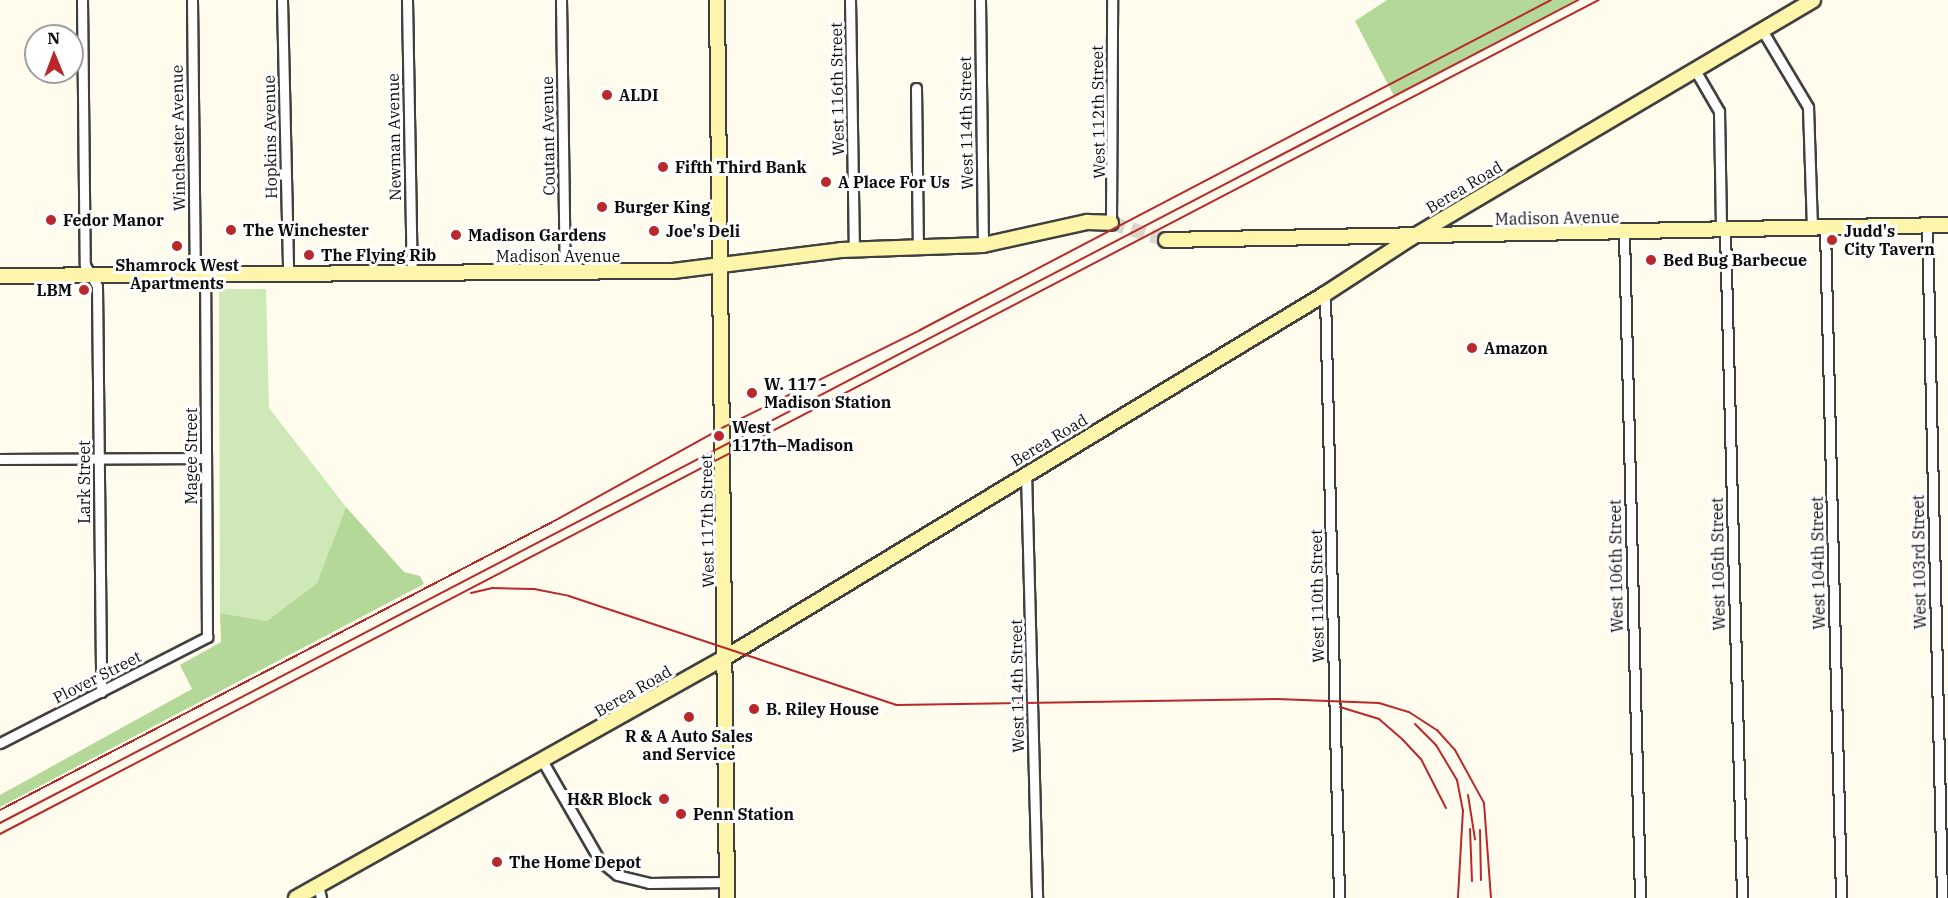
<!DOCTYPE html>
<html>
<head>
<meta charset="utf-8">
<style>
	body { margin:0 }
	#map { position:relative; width:1948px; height:898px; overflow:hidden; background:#fffced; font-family:"IBM Plex Serif",serif }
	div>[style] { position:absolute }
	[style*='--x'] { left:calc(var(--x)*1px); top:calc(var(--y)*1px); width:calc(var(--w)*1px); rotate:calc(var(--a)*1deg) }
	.green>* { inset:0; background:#cfe8b8 }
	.forest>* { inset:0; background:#b3d897 }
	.secondary-tunnel>* { height:14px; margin-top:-7px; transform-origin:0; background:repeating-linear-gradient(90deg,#dbd8cb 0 14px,transparent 0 21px) }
	.roads { filter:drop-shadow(2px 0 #404040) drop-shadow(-2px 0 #404040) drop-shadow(0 2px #404040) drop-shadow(0 -2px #404040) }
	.street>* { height:9px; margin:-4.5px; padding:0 4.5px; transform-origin:4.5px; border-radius:4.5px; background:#fff }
	.secondary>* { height:14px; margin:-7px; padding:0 7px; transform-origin:7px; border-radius:7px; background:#fdf6aa }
	.rail>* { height:2px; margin:-1px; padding:0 1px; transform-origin:1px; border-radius:1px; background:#b9282b }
	.dots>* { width:16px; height:16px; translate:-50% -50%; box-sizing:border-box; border:3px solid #fff; border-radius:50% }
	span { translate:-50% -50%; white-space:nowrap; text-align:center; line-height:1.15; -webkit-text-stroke:6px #fff; paint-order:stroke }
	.street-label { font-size:16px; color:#0d0d0d }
	.poi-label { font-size:16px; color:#0d0d0d; font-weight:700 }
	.left { translate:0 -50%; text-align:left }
	.right { translate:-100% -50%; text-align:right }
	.north { position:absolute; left:24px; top:24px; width:60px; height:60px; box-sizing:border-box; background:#fff; border:2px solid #9e9e9e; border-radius:50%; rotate:359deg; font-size:16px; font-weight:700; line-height:24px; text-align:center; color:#0d0d0d }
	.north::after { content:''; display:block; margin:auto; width:21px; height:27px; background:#b9282b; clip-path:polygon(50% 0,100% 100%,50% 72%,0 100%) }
</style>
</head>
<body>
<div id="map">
	<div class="green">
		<i style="clip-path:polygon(219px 289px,266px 289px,269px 408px,346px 507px,317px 583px,267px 621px,220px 613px)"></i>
	</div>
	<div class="forest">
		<i style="clip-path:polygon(1387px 0,1578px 0,1394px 96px,1355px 21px)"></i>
		<i style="clip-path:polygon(346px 507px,404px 572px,420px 576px,424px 584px,0 807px,0 795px,192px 689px,180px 665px,221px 642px,220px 613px,267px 621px,317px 583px)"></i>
	</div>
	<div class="secondary-tunnel">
		<i style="--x:1111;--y:223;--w:58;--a:17.2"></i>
	</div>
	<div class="roads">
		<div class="street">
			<i style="--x:82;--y:0;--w:265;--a:89.4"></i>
			<i style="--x:85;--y:265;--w:24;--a:60"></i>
			<i style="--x:97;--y:286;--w:406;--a:89.4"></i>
			<i style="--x:192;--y:0;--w:275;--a:89.4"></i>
			<i style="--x:282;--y:0;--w:273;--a:88.7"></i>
			<i style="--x:407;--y:0;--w:273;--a:89"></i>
			<i style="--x:561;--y:0;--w:272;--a:89.2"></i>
			<i style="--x:850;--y:0;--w:249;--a:89.1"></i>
			<i style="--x:980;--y:0;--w:245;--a:89.3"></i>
			<i style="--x:1762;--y:30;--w:90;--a:59.1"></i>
			<i style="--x:1808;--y:107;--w:121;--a:88.1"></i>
			<i style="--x:1695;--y:70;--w:48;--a:59.7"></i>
			<i style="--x:1719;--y:111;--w:119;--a:89"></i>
			<i style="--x:916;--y:88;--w:159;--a:89.3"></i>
			<i style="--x:1111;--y:223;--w:223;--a:-89.7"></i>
			<i style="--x:1927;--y:225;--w:673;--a:88.72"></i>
			<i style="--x:1825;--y:228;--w:670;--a:88.63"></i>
			<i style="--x:1725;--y:230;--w:668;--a:88.54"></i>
			<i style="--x:1624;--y:233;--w:665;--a:88.62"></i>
			<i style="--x:1325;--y:294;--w:604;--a:88.67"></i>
			<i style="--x:0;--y:459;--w:206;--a:-0.3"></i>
			<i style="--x:1026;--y:472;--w:426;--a:88.5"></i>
			<i style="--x:0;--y:743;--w:233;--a:-27.1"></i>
			<i style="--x:207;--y:637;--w:362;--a:-90.3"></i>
			<i style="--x:543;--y:762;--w:114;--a:60.1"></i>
			<i style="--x:600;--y:861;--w:22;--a:39"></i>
			<i style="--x:617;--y:875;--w:33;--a:14"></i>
			<i style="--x:649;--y:883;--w:78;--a:-0.7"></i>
			<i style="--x:318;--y:885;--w:13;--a:77"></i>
		</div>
		<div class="secondary">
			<i style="--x:717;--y:0;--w:898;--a:89.36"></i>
			<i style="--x:1166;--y:240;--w:782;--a:-1.1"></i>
			<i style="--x:0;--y:276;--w:673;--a:-0.43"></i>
			<i style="--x:673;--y:271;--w:169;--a:-7.1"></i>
			<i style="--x:841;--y:250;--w:142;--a:-2"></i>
			<i style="--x:983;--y:245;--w:107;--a:-12.5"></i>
			<i style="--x:1087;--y:222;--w:24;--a:2"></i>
			<i style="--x:296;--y:898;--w:493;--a:-29.3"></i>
			<i style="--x:726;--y:657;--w:700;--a:-31.22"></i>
			<i style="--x:1325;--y:294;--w:103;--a:-33.1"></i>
			<i style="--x:1411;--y:238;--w:467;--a:-30.6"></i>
		</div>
	</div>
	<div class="rail">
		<i style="--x:471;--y:593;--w:22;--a:-13"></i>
		<i style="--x:492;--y:588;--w:42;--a:1.4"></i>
		<i style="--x:534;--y:589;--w:36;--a:11"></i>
		<i style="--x:569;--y:596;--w:345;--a:18.4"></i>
		<i style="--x:896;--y:705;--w:381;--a:-0.9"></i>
		<i style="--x:1277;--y:699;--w:102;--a:2.2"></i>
		<i style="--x:1379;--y:703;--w:31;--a:17"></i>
		<i style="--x:1409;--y:712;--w:33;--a:33"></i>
		<i style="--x:1437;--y:730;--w:27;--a:48"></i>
		<i style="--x:1455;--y:750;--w:60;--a:61.3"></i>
		<i style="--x:1484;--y:803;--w:95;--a:85.8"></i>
		<i style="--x:1340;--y:707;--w:41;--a:17.1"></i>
		<i style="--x:1379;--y:719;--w:32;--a:41"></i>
		<i style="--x:1403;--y:740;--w:26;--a:47"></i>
		<i style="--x:1421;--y:759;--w:55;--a:63"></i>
		<i style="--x:1415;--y:724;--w:30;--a:45"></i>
		<i style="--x:1436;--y:745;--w:41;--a:59"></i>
		<i style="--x:1457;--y:780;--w:31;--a:79"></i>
		<i style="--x:1463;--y:810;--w:88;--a:93.3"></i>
		<i style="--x:1468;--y:795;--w:45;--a:81"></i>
		<i style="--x:0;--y:810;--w:629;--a:-27.54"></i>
		<i style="--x:558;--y:519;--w:190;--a:-29"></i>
		<i style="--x:724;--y:427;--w:219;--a:-26.3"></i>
		<i style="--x:920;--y:330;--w:712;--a:-27.61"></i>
		<i style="--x:0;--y:823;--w:1780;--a:-27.54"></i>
		<i style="--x:1470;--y:829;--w:52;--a:87.8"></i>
		<i style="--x:1480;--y:830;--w:50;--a:88.9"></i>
		<i style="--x:0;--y:834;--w:1803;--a:-27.55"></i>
	</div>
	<div class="dots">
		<i style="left:607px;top:95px;background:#b9282b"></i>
		<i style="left:663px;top:167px;background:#b9282b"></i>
		<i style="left:826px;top:182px;background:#b9282b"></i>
		<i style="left:602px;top:207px;background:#b9282b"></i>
		<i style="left:51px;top:220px;background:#b9282b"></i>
		<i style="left:231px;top:230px;background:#b9282b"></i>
		<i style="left:654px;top:231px;background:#b9282b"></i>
		<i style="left:456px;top:235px;background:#b9282b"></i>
		<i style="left:1832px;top:240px;background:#b9282b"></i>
		<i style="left:177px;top:246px;background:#b9282b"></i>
		<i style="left:309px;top:255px;background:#b9282b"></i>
		<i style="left:1651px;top:260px;background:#b9282b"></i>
		<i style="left:84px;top:290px;background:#b9282b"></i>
		<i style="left:1472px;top:348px;background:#b9282b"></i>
		<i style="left:752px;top:393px;background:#b9282b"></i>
		<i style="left:719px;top:436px;background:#b9282b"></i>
		<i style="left:754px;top:709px;background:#b9282b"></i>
		<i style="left:689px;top:717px;background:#b9282b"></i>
		<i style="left:664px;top:799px;background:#b9282b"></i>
		<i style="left:681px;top:814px;background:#b9282b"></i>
		<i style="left:497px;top:862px;background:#b9282b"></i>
	</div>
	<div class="street-label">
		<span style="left:837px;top:89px;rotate:-91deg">West 116th Street</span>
		<span style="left:1098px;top:112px;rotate:-91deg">West 112th Street</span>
		<span style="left:966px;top:123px;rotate:-91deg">West 114th Street</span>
		<span style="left:548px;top:136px;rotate:-91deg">Coutant Avenue</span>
		<span style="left:270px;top:137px;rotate:-91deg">Hopkins Avenue</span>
		<span style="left:394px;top:137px;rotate:-91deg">Newman Avenue</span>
		<span style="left:178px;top:138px;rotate:-91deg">Winchester Avenue</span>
		<span style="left:1464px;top:187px;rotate:-31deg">Berea Road</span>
		<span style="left:1557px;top:218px;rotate:-1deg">Madison Avenue</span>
		<span style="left:558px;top:256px">Madison Avenue</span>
		<span style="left:1049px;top:440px;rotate:-31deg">Berea Road</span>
		<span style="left:191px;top:456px;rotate:-90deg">Magee Street</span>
		<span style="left:84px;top:482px;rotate:-90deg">Lark Street</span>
		<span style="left:707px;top:521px;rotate:-91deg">West 117th Street</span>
		<span style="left:1919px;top:562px;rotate:-91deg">West 103rd Street</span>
		<span style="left:1818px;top:563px;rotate:-91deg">West 104th Street</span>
		<span style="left:1718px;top:564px;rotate:-91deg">West 105th Street</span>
		<span style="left:1616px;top:566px;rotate:-91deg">West 106th Street</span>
		<span style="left:1317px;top:596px;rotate:-91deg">West 110th Street</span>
		<span style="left:97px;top:677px;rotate:-27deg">Plover Street</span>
		<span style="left:1017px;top:686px;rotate:-91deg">West 114th Street</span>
		<span style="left:633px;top:691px;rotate:-30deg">Berea Road</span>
	</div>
	<div class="poi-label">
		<span class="left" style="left:619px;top:95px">ALDI</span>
		<span class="left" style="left:675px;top:167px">Fifth Third Bank</span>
		<span class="left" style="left:838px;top:182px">A Place For Us</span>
		<span class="left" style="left:614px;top:207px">Burger King</span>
		<span class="left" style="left:63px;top:220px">Fedor Manor</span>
		<span class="left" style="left:243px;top:230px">The Winchester</span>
		<span class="left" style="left:666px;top:231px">Joe's Deli</span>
		<span class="left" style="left:1844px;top:240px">Judd's<br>City Tavern</span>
		<span class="left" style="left:468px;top:235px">Madison Gardens</span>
		<span class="left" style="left:321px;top:255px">The Flying Rib</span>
		<span class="left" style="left:1663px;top:260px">Bed Bug Barbecue</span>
		<span style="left:177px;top:274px">Shamrock West<br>Apartments</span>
		<span class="right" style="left:72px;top:290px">LBM</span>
		<span class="left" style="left:1484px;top:348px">Amazon</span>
		<span class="left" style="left:764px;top:393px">W. 117 -<br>Madison Station</span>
		<span class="left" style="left:732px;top:436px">West<br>117th–Madison</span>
		<span class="left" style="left:766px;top:709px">B. Riley House</span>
		<span style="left:689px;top:745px">R &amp; A Auto Sales<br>and Service</span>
		<span class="right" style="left:652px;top:799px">H&amp;R Block</span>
		<span class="left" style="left:693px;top:814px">Penn Station</span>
		<span class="left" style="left:509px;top:862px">The Home Depot</span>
	</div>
	<div class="north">N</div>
</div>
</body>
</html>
